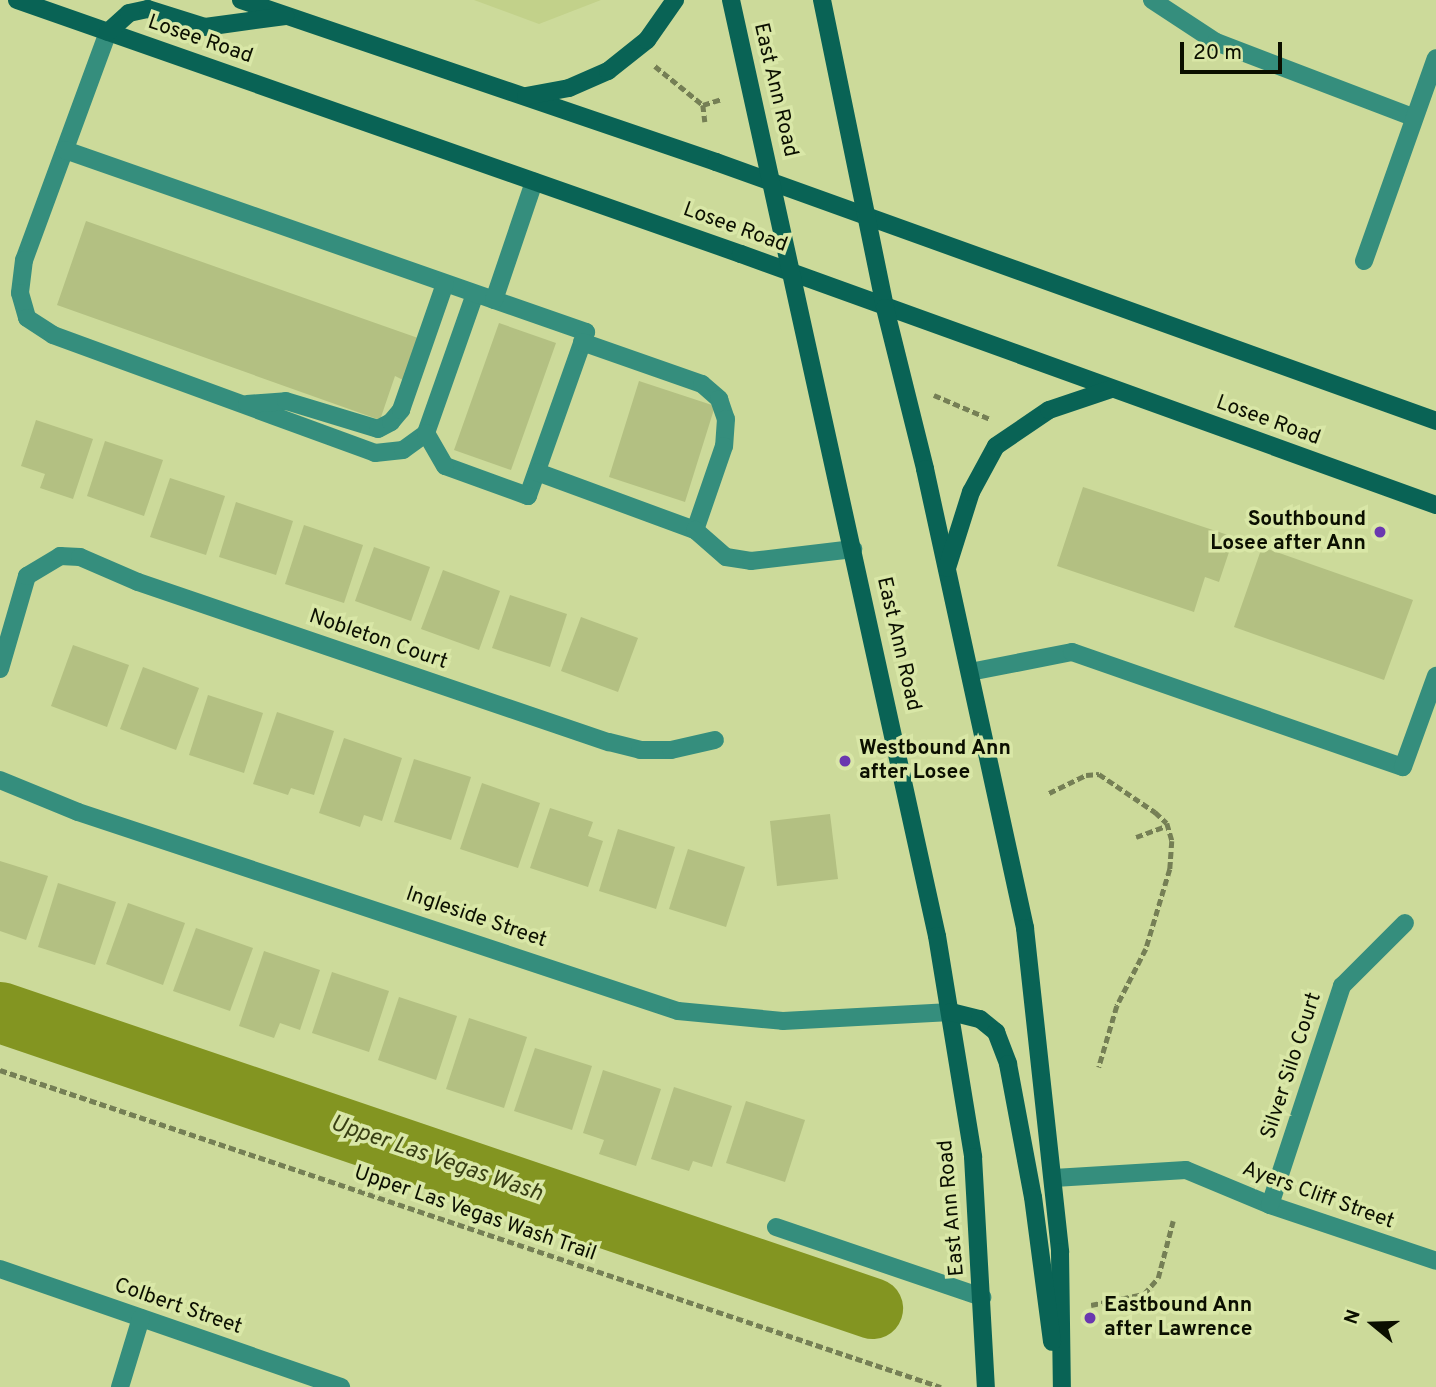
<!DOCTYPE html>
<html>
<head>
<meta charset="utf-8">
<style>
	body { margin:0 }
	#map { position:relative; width:1436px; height:1387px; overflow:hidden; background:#ccda9a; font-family:Overpass,sans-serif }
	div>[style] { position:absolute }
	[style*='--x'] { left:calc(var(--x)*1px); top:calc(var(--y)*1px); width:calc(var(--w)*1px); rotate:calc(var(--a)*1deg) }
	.built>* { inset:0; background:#c2d18a }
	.river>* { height:61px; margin:-30.5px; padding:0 30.5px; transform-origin:30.5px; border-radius:30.5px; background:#839521 }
	.building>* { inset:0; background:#b3c082 }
	.path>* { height:4.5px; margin-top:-2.25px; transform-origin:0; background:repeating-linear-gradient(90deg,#757f55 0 7px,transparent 0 10.5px) }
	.lane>* { height:18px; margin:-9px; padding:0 9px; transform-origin:9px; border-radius:9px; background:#358e7d }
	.street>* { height:18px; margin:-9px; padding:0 9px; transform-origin:9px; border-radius:9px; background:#358e7d }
	.secondary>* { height:18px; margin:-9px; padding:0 9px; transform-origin:9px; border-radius:9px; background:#096355 }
	.dots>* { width:19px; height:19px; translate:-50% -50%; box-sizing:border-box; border:4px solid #d9e7a7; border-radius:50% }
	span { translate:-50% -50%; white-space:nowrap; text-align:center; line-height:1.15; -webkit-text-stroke:7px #d9e7a7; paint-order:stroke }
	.street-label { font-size:21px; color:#0b0f00 }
	.poi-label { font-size:21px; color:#0b0f00; font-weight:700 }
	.right { translate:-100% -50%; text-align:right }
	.left { translate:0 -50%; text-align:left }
	.water-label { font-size:23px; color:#383f13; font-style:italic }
	.north { position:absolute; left:1338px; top:1289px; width:70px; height:70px; -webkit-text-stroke:5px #d9e7a7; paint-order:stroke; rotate:289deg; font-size:19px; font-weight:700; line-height:28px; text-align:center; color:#0b0f00 }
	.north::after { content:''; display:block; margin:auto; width:24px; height:32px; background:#0b0f00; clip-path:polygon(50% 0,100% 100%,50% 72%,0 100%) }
	.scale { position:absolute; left:1180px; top:42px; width:102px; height:32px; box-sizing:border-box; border:4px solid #0b0f00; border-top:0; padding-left:9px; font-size:21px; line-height:24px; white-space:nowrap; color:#0b0f00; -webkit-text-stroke:5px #d9e7a7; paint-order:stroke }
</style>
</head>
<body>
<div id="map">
	<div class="built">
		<i style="clip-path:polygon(474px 0,601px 0,539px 24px)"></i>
	</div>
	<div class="river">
		<i style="--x:0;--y:1012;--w:921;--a:18.75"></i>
	</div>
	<div class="building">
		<i style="clip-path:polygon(86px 221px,418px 338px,403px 380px,395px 376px,380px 420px,57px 305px)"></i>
		<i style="clip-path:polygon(499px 323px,556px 343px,511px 470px,454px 450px)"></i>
		<i style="clip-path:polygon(639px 381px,715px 406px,685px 502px,609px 477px)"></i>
		<i style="clip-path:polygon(36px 420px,93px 439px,73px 499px,40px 488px,45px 474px,21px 466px)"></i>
		<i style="clip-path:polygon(105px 441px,163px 460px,144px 516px,87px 496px)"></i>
		<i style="clip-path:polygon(170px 478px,225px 496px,206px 555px,150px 537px)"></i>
		<i style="clip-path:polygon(1083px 487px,1234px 537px,1219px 582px,1205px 577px,1194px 612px,1057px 566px)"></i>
		<i style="clip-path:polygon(236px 502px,293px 521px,276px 575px,219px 557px)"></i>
		<i style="clip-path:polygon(304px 525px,363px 545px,344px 603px,285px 584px)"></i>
		<i style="clip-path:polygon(374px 547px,430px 567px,411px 621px,355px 601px)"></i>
		<i style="clip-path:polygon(1262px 547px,1413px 600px,1384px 680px,1234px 627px)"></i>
		<i style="clip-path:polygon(443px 570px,500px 591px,479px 650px,421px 629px)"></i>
		<i style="clip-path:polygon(510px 595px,567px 614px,550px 667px,492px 648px)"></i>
		<i style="clip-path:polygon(581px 617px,638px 638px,618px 692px,561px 671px)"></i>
		<i style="clip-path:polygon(73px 645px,129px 665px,107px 727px,51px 706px)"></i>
		<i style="clip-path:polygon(143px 667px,199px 688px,176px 750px,120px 729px)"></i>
		<i style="clip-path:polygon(208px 695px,263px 713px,244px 773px,189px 755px)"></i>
		<i style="clip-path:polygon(277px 712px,334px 731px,314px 795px,291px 788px,288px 795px,253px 784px)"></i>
		<i style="clip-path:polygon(344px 738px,402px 758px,382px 821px,364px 815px,360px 827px,319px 813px)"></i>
		<i style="clip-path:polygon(414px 759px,471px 777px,451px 840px,394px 822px)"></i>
		<i style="clip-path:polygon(482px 783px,540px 803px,518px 868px,460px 849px)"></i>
		<i style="clip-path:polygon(550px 808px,593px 822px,588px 836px,603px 841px,588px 887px,530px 868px)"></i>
		<i style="clip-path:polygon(830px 814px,838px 879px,777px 886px,770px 821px)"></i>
		<i style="clip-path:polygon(618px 829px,675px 847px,656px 909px,599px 891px)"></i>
		<i style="clip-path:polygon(688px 849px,745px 867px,726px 927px,669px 909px)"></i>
		<i style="clip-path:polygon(0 861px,48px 876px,26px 940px,0 931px)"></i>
		<i style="clip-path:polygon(58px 883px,116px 902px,95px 965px,38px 947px)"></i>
		<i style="clip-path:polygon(128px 903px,185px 923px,163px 985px,106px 964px)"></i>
		<i style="clip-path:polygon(196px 928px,253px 948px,230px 1011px,173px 991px)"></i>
		<i style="clip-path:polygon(264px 951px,320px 970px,300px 1030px,280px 1023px,274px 1038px,239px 1026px)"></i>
		<i style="clip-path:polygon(332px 972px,389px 991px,369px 1052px,312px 1033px)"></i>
		<i style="clip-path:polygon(399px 997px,457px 1016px,436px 1080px,378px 1060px)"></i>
		<i style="clip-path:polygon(469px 1018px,527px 1037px,504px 1108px,446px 1089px)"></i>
		<i style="clip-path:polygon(535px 1048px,592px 1066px,572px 1130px,514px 1111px)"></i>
		<i style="clip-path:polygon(603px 1070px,661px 1089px,636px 1166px,599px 1154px,604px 1140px,583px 1133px)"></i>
		<i style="clip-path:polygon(674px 1087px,732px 1106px,712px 1167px,693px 1161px,689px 1171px,651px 1159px)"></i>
		<i style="clip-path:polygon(746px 1101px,805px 1120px,785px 1182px,726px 1163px)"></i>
	</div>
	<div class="path">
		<i style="--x:655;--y:66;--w:62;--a:39.1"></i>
		<i style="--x:703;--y:105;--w:17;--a:83"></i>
		<i style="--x:703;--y:105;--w:20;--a:-18"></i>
		<i style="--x:934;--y:395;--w:61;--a:23.2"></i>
		<i style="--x:1049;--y:793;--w:41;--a:-25.9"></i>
		<i style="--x:1086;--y:775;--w:13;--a:-4"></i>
		<i style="--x:1099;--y:774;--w:68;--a:34.2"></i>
		<i style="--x:1155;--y:812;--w:16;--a:43"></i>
		<i style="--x:1167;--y:823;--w:19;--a:74"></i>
		<i style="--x:1172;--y:841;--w:28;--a:94"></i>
		<i style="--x:1170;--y:869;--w:84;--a:106.7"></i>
		<i style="--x:1146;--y:949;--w:64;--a:117"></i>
		<i style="--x:1117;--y:1006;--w:64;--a:106.4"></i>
		<i style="--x:1136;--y:837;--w:33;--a:-20"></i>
		<i style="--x:0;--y:1070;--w:993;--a:18.62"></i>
		<i style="--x:1091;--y:1305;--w:54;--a:-11.7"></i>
		<i style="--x:1144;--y:1294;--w:21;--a:-49"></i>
		<i style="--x:1158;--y:1278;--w:59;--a:-75.3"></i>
	</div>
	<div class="lane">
		<i style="--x:108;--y:32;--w:243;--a:110.2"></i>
		<i style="--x:24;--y:260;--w:33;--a:97"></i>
		<i style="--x:20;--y:293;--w:26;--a:74"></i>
		<i style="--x:27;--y:318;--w:31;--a:33"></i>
		<i style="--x:53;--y:335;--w:343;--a:20.1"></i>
		<i style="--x:375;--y:453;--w:28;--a:-6"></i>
		<i style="--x:403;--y:450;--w:29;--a:-36"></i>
		<i style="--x:426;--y:433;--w:147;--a:-70.6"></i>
		<i style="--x:65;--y:150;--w:552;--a:19.26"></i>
		<i style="--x:586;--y:332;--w:174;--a:109.5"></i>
		<i style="--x:528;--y:496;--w:88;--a:-160.1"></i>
		<i style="--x:445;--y:466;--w:38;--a:-120"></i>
		<i style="--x:494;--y:300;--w:125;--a:-71.3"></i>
		<i style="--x:582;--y:342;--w:127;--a:19.3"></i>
		<i style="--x:702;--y:384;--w:23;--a:41"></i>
		<i style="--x:719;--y:399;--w:21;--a:71"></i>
		<i style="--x:726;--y:419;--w:27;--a:94"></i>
		<i style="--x:724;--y:446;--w:89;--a:109"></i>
		<i style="--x:247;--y:404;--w:39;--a:-4"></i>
		<i style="--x:286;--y:401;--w:96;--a:16.9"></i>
		<i style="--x:378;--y:429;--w:15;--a:-28"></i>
		<i style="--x:391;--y:422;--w:16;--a:-50"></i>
		<i style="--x:401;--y:410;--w:133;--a:-70.8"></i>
		<i style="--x:537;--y:472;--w:168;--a:20.2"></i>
		<i style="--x:695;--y:530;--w:41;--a:41.1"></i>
		<i style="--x:726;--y:557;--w:25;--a:9"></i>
		<i style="--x:751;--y:561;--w:103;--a:-6.7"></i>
		<i style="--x:970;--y:672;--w:104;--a:-11.1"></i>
		<i style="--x:1072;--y:652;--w:350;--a:19.2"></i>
		<i style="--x:1403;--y:767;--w:97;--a:-70.1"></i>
		<i style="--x:1054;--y:1178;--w:132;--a:-3.5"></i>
		<i style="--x:776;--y:1227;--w:218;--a:18.8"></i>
	</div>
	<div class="street">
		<i style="--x:1152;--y:0;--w:77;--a:33.3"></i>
		<i style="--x:1216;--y:42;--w:210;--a:20.9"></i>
		<i style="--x:1364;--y:261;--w:215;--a:-70.5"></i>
		<i style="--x:0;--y:669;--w:97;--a:-73.8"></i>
		<i style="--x:27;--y:576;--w:39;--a:-31"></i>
		<i style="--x:60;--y:556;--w:20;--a:3"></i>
		<i style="--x:80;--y:557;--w:63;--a:23.3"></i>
		<i style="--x:138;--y:582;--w:497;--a:18.8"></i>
		<i style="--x:609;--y:742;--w:32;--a:14"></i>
		<i style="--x:640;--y:750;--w:31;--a:0"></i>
		<i style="--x:671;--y:750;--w:45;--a:-12.8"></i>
		<i style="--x:0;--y:780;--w:84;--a:22.3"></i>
		<i style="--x:78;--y:812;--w:632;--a:18.35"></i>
		<i style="--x:678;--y:1011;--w:105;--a:5.4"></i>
		<i style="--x:783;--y:1021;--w:168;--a:-3.1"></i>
		<i style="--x:1186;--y:1170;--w:91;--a:22.6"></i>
		<i style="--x:1270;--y:1205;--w:175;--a:18.6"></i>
		<i style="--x:1270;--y:1205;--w:231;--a:-71.8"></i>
		<i style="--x:1342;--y:986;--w:89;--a:-45"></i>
		<i style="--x:0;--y:1269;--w:361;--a:19.1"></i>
		<i style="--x:120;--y:1387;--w:72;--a:-73.1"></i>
	</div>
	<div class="secondary">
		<i style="--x:17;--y:0;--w:767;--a:19.33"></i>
		<i style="--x:741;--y:254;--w:739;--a:19.86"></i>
		<i style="--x:241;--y:0;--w:502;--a:18.83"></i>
		<i style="--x:716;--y:162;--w:765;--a:19.78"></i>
		<i style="--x:731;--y:0;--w:958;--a:77.59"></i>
		<i style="--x:937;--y:936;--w:224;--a:80.7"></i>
		<i style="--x:973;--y:1157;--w:230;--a:86.8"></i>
		<i style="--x:822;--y:0;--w:314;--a:78.4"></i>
		<i style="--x:885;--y:308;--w:166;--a:76"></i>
		<i style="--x:925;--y:469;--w:470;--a:77.7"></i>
		<i style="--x:1025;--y:928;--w:326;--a:83.8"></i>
		<i style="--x:1060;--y:1252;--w:135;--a:89.2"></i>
		<i style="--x:108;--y:32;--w:28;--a:-42"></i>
		<i style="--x:129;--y:13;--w:19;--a:-12"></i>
		<i style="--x:148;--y:9;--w:60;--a:17.5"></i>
		<i style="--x:205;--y:27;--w:81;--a:-7.8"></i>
		<i style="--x:526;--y:96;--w:44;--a:-10.5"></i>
		<i style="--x:569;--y:88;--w:43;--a:-23.6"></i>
		<i style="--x:608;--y:71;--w:50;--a:-38.5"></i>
		<i style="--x:647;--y:40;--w:49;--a:-55"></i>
		<i style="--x:947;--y:568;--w:80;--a:-72.5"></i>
		<i style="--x:971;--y:492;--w:52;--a:-61.5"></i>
		<i style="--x:996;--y:446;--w:64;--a:-34.2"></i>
		<i style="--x:1049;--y:410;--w:65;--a:-18.7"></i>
		<i style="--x:951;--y:1012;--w:30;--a:14"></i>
		<i style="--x:980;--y:1019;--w:21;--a:39"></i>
		<i style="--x:996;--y:1032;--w:34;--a:69"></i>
		<i style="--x:1008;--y:1064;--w:135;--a:79.4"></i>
		<i style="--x:1033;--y:1197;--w:146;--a:82.5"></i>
	</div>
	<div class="dots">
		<i style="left:1380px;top:532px;background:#6a38af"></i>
		<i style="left:845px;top:761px;background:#6a38af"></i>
		<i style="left:1090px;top:1318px;background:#6a38af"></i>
	</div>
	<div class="street-label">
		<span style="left:200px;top:40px;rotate:19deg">Losee Road</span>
		<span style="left:775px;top:90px;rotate:77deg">East Ann Road</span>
		<span style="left:735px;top:228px;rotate:20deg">Losee Road</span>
		<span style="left:1268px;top:421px;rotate:20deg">Losee Road</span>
		<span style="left:378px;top:640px;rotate:19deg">Nobleton Court</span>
		<span style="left:898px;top:644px;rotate:77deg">East Ann Road</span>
		<span style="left:476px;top:918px;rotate:19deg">Ingleside Street</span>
		<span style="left:1292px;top:1066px;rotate:-72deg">Silver Silo Court</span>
		<span style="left:1318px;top:1196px;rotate:20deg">Ayers Cliff Street</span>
		<span style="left:952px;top:1208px;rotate:-95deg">East Ann Road</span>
		<span style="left:475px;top:1214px;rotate:19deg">Upper Las Vegas Wash Trail</span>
		<span style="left:178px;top:1307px;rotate:19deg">Colbert Street</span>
	</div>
	<div class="poi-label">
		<span class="right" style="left:1366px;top:532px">Southbound<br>Losee after Ann</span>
		<span class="left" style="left:859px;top:761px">Westbound Ann<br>after Losee</span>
		<span class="left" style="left:1104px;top:1318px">Eastbound Ann<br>after Lawrence</span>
	</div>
	<div class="water-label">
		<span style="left:436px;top:1160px;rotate:19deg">Upper Las Vegas Wash</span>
	</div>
	<div class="north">N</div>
	<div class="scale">20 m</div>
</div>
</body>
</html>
